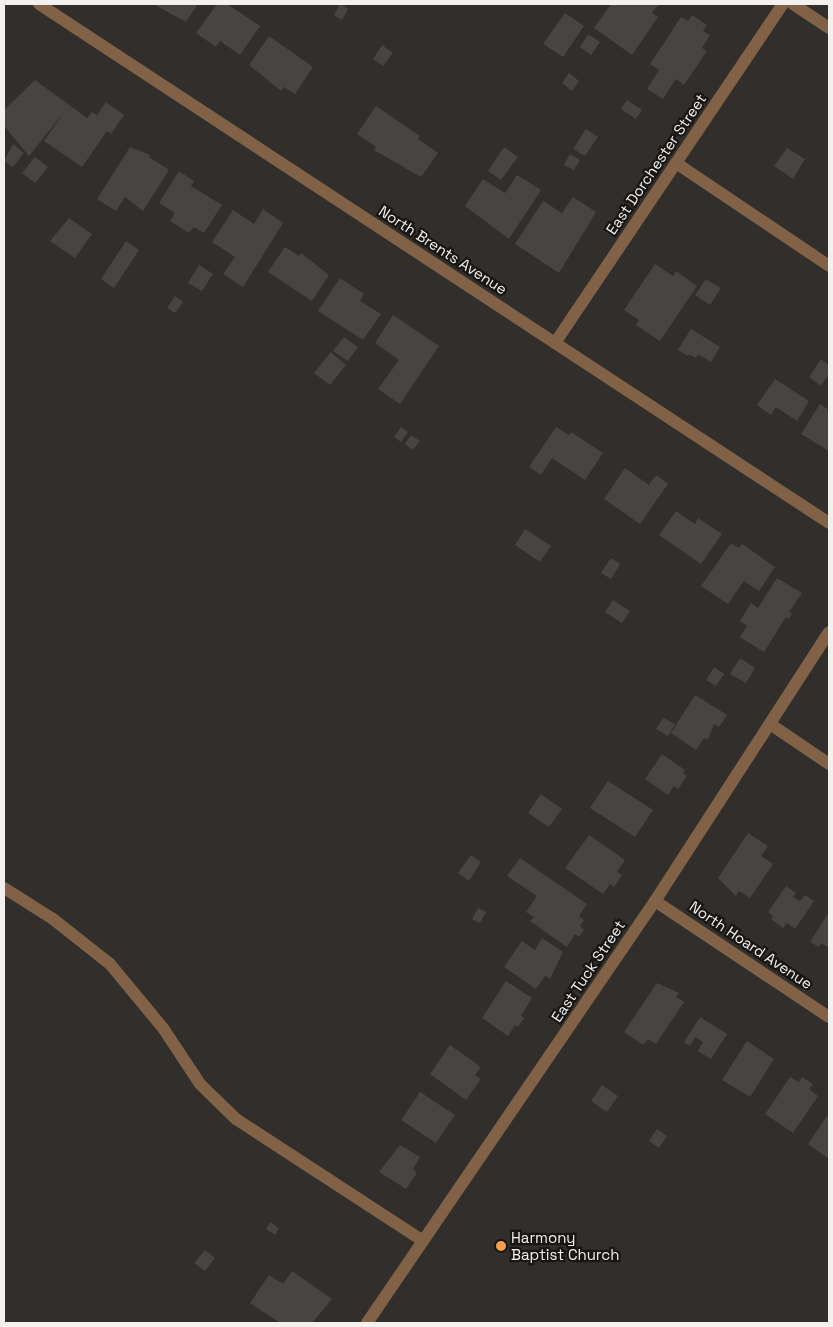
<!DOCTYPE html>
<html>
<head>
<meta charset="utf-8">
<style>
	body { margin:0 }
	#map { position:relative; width:833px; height:1327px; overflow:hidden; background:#312e2b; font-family:"Space Grotesk",sans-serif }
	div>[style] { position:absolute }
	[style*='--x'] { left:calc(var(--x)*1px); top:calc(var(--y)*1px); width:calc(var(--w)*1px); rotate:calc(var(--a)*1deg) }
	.building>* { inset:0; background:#474442 }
	.service>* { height:12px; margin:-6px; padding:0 6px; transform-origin:6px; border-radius:6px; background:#816247 }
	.minor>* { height:12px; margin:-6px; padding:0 6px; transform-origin:6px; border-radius:6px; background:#816247 }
	.tertiary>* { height:12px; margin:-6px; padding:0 6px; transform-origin:6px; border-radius:6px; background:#816247 }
	.dots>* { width:14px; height:14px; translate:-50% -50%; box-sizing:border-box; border:2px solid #171615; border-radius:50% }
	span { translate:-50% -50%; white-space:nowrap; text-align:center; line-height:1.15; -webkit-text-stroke:4.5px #171615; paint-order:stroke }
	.street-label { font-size:15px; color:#f3f1f0 }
	.poi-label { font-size:15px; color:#f3f1f0 }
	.left { translate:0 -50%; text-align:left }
	.frame { position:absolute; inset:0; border:5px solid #f3f1f0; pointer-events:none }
</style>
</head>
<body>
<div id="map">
	<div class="building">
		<i style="clip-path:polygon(153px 4px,198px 4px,186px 22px)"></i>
		<i style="clip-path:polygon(217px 4px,227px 4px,260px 26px,240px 55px,220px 41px,216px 47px,196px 33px)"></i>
		<i style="clip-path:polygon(340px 4px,348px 9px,342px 20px,334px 15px)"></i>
		<i style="clip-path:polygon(611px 4px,659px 4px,652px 13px,658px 17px,632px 55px,594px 28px)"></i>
		<i style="clip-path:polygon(565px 13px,584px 26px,563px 57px,543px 44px)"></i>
		<i style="clip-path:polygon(692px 15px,707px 25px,703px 31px,710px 35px,702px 48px,707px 51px,684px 85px,676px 79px,663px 99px,647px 89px,659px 70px,650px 64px,681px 17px,688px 21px)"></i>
		<i style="clip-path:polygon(588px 34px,600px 42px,591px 55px,580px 47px)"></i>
		<i style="clip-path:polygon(269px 36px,313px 67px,295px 94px,284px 87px,281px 91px,249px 65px)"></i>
		<i style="clip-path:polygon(382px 45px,393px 53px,383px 66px,373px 59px)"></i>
		<i style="clip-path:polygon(569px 73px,579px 81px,572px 91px,562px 83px)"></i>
		<i style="clip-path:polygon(35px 80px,87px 118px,92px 112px,97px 115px,106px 102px,124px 115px,111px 134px,107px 131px,82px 167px,44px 141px,64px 112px,29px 156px,4px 126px,4px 110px)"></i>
		<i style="clip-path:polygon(627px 100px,642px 110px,636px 119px,621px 109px)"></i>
		<i style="clip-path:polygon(376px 106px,420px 136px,418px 139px,438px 153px,421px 177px,374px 150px,376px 147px,357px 134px)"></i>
		<i style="clip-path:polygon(586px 129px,598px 137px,585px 156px,573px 149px)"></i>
		<i style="clip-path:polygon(13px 144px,24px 153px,13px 167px,4px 161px)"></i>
		<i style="clip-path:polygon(130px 147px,150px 155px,149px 157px,169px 170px,143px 211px,125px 197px,116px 211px,97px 199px)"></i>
		<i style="clip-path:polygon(504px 147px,518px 157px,501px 180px,488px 171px)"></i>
		<i style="clip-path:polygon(787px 148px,805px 159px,793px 179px,774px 166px)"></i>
		<i style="clip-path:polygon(570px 154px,580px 160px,574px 170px,564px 165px)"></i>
		<i style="clip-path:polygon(35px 157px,48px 167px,35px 183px,22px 173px)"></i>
		<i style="clip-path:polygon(179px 171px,194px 181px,191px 186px,222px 205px,204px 233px,194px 227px,189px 233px,170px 221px,175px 213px,159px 203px)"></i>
		<i style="clip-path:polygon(517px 175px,541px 190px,509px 239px,465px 206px,483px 179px,505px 193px)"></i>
		<i style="clip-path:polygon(573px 197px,596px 212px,559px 273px,515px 244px,543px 201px,562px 213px)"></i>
		<i style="clip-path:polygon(263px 209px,283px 223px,243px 287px,223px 274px,235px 257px,212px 242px,233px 210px,254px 224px)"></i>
		<i style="clip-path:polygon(69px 218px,92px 234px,75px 258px,50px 241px)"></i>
		<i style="clip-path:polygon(126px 241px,139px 250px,114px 288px,101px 279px)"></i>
		<i style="clip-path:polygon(285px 247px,299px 256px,301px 253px,329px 275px,312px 301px,268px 272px)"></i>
		<i style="clip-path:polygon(655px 264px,673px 276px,676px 271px,697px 286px,660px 341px,636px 325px,639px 320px,624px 310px)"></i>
		<i style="clip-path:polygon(199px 265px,213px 274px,202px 291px,188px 283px)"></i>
		<i style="clip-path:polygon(340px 278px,364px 294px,360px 301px,381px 314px,363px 340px,318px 311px)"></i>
		<i style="clip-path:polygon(706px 279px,721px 288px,710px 305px,695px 295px)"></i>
		<i style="clip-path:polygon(175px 296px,183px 302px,175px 313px,167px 308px)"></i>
		<i style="clip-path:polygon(393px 315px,439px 346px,400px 404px,378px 389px,399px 360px,375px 343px)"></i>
		<i style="clip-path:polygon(691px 329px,720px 347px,711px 362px,698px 354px,696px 358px,689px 354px,688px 356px,678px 350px)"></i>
		<i style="clip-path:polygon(344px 337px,358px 347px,348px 361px,333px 351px)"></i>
		<i style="clip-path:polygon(331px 352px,346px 365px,330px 385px,314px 373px)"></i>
		<i style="clip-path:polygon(821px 359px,829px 365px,829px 374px,821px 386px,809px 377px)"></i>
		<i style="clip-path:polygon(775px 379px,809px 401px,797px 421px,776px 407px,771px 415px,757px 405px)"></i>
		<i style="clip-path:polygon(820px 404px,829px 410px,829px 451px,801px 434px)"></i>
		<i style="clip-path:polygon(401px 427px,408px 432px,401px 442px,394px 437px)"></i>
		<i style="clip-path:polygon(556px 427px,569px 435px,571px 432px,603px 453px,585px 480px,552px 458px,541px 475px,529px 467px)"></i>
		<i style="clip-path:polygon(411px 435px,420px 441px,413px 450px,405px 444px)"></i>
		<i style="clip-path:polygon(625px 468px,649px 485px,656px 475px,668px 484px,640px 524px,604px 499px)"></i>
		<i style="clip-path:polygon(676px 511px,695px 524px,698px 518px,722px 534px,701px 564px,659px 535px)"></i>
		<i style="clip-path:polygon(525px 529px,551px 546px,540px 562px,515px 545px)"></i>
		<i style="clip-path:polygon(731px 543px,739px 548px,742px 544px,775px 567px,759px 591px,744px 581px,728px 604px,701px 586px)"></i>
		<i style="clip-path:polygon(611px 558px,620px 564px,611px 579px,601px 573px)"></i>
		<i style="clip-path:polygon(777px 578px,802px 593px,789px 612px,792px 614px,789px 619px,786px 617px,764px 652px,740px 637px,747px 626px,740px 621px,751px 603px,758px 608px)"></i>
		<i style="clip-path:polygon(613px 600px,630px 611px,622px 623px,605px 612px)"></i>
		<i style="clip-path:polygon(740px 658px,755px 668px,746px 683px,730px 674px)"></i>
		<i style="clip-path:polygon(714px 667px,724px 674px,716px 686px,706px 680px)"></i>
		<i style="clip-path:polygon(695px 695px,727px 715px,719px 727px,714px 724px,708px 739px,704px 738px,696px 750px,671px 733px)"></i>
		<i style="clip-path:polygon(663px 718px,675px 724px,668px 736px,656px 729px)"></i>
		<i style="clip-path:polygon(662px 754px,685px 770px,683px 773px,687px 776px,678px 789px,674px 786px,668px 795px,645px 779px)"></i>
		<i style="clip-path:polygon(608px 781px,653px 810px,635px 837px,590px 808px)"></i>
		<i style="clip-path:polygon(541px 794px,562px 809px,549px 827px,528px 813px)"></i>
		<i style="clip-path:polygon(748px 833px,768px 846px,761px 856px,773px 864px,750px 898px,739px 891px,736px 896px,718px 878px)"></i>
		<i style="clip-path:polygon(589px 835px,625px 860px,617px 872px,622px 875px,614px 887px,610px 884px,603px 894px,565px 868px)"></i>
		<i style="clip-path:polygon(471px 855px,481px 862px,469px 881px,458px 873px)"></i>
		<i style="clip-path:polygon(520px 858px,587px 904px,579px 916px,584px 920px,580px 926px,584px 930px,579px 937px,575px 934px,567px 947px,530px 921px,534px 917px,526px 912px,537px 896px,507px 876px)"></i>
		<i style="clip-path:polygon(786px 886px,796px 893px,793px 897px,800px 901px,805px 895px,814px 901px,795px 929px,787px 923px,783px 928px,771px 919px,773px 916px,768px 912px)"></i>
		<i style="clip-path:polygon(478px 908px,486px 912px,480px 923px,472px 919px)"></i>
		<i style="clip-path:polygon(829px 912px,829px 948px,821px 943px,819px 947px,810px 942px)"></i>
		<i style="clip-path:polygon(542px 938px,563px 952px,550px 979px,545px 976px,536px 989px,504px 967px,522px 941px,535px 950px)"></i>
		<i style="clip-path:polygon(506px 981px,532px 998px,521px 1016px,524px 1018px,518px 1027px,515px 1025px,508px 1036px,482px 1018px)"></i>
		<i style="clip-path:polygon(657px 983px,679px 993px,676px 997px,684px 1002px,656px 1044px,648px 1039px,643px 1045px,624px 1032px)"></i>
		<i style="clip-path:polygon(700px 1017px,727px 1034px,711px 1059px,698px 1051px,703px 1042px,695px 1037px,690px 1046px,684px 1042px)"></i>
		<i style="clip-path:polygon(747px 1041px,774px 1059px,750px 1097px,722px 1080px)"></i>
		<i style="clip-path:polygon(450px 1045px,481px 1067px,475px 1075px,481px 1079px,466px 1100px,430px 1074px)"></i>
		<i style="clip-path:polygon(790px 1077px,799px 1082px,802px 1077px,813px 1084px,809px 1089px,818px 1096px,793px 1133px,765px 1114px)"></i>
		<i style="clip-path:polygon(602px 1085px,618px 1096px,607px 1112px,591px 1101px)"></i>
		<i style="clip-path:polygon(420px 1092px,455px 1115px,436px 1143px,401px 1120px)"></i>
		<i style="clip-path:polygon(829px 1113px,829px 1159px,808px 1144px)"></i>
		<i style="clip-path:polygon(657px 1129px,667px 1136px,659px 1148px,649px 1141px)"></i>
		<i style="clip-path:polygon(400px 1145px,420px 1157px,413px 1169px,417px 1173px,406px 1189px,379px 1172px)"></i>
		<i style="clip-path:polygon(270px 1222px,279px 1228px,275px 1235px,266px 1229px)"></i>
		<i style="clip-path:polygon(205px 1250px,215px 1258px,205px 1271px,194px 1263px)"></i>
		<i style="clip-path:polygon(292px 1271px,332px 1299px,312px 1323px,280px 1323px,250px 1303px,269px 1275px,283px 1284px)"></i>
	</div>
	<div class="service">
		<i style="--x:676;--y:163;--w:184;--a:33.9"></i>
		<i style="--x:770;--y:724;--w:71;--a:34.1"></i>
		<i style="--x:4;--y:888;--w:58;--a:32.3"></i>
		<i style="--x:53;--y:919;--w:73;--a:38.3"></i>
		<i style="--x:110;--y:964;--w:83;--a:50.4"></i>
		<i style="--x:163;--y:1028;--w:67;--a:56.5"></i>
		<i style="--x:200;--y:1084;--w:50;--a:44.2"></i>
		<i style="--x:236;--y:1119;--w:223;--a:33.1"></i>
	</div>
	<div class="minor">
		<i style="--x:39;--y:4;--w:945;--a:33.3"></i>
		<i style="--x:793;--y:4;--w:43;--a:33.7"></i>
		<i style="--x:555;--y:343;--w:409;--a:-56.1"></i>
		<i style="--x:655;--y:901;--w:209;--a:33.7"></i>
	</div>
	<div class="tertiary">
		<i style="--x:367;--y:1323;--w:511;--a:-55.69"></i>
		<i style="--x:655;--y:901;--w:320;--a:-57.1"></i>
	</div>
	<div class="dots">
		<i style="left:501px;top:1246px;background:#f9a04c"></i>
	</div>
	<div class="street-label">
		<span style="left:656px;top:164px;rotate:-56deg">East Dorchester Street</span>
		<span style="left:443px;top:250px;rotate:33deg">North Brents Avenue</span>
		<span style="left:751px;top:945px;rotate:34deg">North Hoard Avenue</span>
		<span style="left:588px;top:971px;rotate:-56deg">East Tuck Street</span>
	</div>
	<div class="poi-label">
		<span class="left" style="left:511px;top:1246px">Harmony<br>Baptist Church</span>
	</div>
	<div class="frame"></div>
</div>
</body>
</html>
